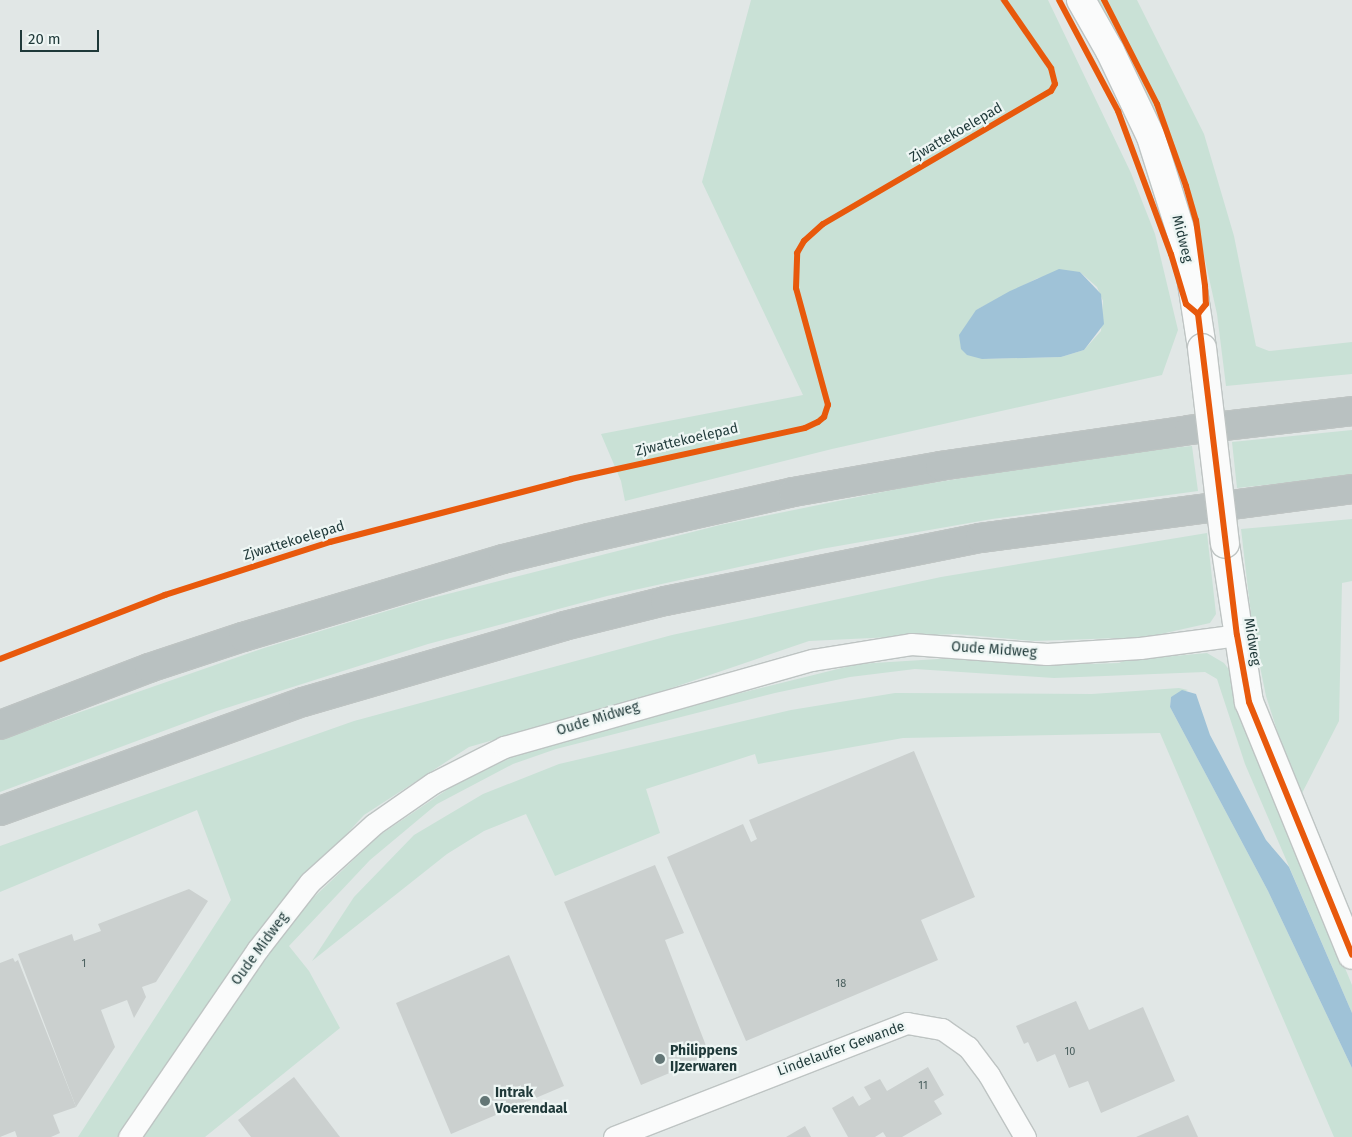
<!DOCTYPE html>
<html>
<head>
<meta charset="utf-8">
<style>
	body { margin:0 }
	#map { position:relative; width:1352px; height:1137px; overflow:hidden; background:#e1e7e6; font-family:"Fira Sans",sans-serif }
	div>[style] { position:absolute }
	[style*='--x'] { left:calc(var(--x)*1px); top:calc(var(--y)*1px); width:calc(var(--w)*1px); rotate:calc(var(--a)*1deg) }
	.green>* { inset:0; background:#c9e1d6 }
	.water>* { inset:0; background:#9fc2d7 }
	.building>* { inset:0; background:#cbd0cf }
	.roads { filter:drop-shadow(1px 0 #bec4c3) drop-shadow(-1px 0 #bec4c3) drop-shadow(0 1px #bec4c3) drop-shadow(0 -1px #bec4c3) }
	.minor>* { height:21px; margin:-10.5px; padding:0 10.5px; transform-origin:10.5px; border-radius:10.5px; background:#fafbfb }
	.tertiary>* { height:28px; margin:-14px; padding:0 14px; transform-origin:14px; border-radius:14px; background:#fafbfb }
	.motorway>* { height:28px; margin:-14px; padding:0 14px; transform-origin:14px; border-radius:14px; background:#b9c1c1 }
	.bridges { filter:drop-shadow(1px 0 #bec4c3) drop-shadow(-1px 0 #bec4c3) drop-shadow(0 1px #bec4c3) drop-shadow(0 -1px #bec4c3) }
	.tertiary-bridge>* { height:28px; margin:-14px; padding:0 14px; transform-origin:14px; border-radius:14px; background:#fafbfb }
	.cycleway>* { height:6px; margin:-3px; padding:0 3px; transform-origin:3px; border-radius:3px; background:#e8590c }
	.dots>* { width:14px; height:14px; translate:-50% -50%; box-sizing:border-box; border:2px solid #eef6f4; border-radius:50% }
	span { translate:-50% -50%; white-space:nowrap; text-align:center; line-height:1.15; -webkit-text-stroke:4.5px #eef6f4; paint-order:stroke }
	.number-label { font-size:11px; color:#4a5f5e }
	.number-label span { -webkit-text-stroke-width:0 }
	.street-label { font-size:14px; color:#1f3939 }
	.poi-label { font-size:14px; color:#1f3939; font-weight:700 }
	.left { translate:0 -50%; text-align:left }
	.scale { position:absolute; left:20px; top:30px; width:79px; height:22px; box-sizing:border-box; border:2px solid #1f3939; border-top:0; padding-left:6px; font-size:15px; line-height:18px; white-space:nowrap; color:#1f3939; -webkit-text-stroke:4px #eef6f4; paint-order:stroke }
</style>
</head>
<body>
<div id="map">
	<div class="green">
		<i style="clip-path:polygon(evenodd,751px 0,1048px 0,1131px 173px,1155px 234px,1178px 330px,1162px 375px,832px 449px,625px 501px,621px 481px,601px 434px,803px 395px,702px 182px,751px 0,1080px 272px,1097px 287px,1103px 301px,1101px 331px,1084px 350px,1061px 357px,982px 359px,976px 310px,1038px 278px,1080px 272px)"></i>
		<i style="clip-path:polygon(1097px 0,1137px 0,1204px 134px,1234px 236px,1256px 346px,1269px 351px,1352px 342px,1352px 374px,1226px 386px,1217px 314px,1195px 215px,1178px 162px)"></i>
		<i style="clip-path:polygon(1352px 430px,1352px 476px,1237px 488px,1232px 442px)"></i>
		<i style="clip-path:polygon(1192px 446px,1198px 491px,992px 519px,821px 549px,607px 596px,428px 644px,217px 711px,0 792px,0 740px,264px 648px,420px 601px,720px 525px,907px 487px,1127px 452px)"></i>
		<i style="clip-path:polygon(1352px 519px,1352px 581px,1342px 583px,1339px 721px,1299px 799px,1266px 696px,1253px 632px,1241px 529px)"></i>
		<i style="clip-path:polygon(1207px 533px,1216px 614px,1210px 623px,1161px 634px,1151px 639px,1129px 641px,1119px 638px,1034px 641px,955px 634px,809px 641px,660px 692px,469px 747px,364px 815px,267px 921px,298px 912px,380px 835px,451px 787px,516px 755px,586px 731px,858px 664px,954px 658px,1086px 664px,1119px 663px,1132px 657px,1153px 655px,1163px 657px,1207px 653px,1224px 663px,1230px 671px,1271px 789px,1352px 985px,1352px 1013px,1245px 764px,1217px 679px,1205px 672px,1054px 678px,915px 669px,850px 677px,775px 693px,556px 749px,513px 764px,437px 804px,370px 860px,289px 946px,309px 971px,340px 1028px,205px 1137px,78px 1137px,231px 900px,197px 810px,0 892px,0 846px,354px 721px,672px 635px,941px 577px)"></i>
		<i style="clip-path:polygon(1179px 688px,1188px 690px,1171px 697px,1170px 707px,1268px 891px,1352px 1068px,1352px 1137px,1334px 1137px,1160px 733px,903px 738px,758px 764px,755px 754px,646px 789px,660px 833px,555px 876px,526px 814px,484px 831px,447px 854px,312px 961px,354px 897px,414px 835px,483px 794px,559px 764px,791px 710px,895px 693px,1092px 694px)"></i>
	</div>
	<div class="water">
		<i style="clip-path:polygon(1059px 269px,1080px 272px,1101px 294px,1104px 324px,1084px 350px,1061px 357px,982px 359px,967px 355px,961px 349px,959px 335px,976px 310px,1010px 291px)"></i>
		<i style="clip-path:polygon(1182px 690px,1196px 694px,1210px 735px,1266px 840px,1289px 867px,1352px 1013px,1352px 1068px,1268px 891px,1170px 707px,1171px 697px)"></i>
	</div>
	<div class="building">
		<i style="clip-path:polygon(914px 751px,975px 897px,921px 920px,938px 960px,746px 1041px,667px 857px,743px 824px,751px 842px,757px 839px,749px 820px)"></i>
		<i style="clip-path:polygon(655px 865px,684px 933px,665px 940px,710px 1056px,641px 1085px,564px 902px)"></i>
		<i style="clip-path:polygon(189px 889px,208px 901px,156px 982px,142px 987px,146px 997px,134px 1018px,127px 1000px,101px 1010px,115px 1047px,76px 1107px,18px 954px,72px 934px,74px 941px,101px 931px,98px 924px)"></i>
		<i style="clip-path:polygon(509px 955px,564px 1086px,451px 1134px,396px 1003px)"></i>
		<i style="clip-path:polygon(13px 958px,15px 962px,18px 960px,76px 1107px,53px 1115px,60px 1133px,51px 1137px,17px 1137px,15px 1131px,0 1137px,0 963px)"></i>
		<i style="clip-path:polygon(1076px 1001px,1089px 1030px,1143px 1007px,1175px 1081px,1101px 1113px,1088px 1081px,1069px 1088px,1055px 1054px,1037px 1062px,1028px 1042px,1024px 1044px,1016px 1026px)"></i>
		<i style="clip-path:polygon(928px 1067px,944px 1095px,934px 1101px,942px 1114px,902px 1137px,886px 1137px,883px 1132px,875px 1137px,848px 1137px,832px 1108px,853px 1096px,859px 1106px,871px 1099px,864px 1087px,880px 1079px,887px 1091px)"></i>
		<i style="clip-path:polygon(294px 1077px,340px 1137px,251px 1137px,238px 1120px)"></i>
		<i style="clip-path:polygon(1188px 1115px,1198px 1137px,1136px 1137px)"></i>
		<i style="clip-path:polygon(805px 1126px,811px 1137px,786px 1137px)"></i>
	</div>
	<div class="roads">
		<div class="minor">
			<i style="--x:129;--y:1137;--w:227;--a:-55.6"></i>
			<i style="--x:257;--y:950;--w:86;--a:-52.1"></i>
			<i style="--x:310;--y:882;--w:86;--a:-42.2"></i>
			<i style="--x:374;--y:824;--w:72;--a:-34.8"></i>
			<i style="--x:433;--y:783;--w:80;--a:-26.9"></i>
			<i style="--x:504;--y:747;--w:320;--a:-15.8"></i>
			<i style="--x:812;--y:660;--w:100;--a:-9.2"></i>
			<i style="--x:911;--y:644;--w:136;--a:4.2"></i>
			<i style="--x:1047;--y:654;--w:93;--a:-3.7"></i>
			<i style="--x:1140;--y:648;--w:98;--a:-7.6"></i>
			<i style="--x:614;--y:1137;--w:314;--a:-21.3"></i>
			<i style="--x:907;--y:1023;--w:36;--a:10"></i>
			<i style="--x:942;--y:1029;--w:32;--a:35"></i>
			<i style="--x:968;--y:1047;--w:35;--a:53"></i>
			<i style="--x:989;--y:1075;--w:72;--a:59.9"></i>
		</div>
		<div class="tertiary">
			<i style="--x:1081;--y:0;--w:59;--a:60.4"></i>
			<i style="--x:1110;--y:51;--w:95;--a:64.5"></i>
			<i style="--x:1151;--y:137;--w:120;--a:72.5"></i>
			<i style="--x:1187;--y:251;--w:98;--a:81.2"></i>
			<i style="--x:1225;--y:544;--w:160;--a:81.4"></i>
			<i style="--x:1249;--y:702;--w:273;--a:67.8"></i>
		</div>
		<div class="motorway">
			<i style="--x:0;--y:725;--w:160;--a:-20.9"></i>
			<i style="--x:149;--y:668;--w:99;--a:-18.3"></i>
			<i style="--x:243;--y:637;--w:271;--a:-16.7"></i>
			<i style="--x:503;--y:559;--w:89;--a:-13.7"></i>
			<i style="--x:589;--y:538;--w:209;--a:-12.7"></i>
			<i style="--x:793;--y:492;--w:149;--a:-10"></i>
			<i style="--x:940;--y:466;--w:252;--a:-8.2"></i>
			<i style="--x:1189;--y:430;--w:164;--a:-6.6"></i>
			<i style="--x:0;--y:811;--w:322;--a:-19.8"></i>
			<i style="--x:303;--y:702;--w:272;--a:-16.2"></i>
			<i style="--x:564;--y:626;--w:104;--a:-13.9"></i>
			<i style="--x:665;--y:601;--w:321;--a:-11.3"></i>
			<i style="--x:980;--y:538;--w:375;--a:-7.5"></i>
		</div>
	</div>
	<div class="bridges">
		<div class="tertiary-bridge">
			<i style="--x:1202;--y:348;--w:197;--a:83.3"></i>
		</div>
	</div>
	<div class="cycleway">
		<i style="--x:1059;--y:0;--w:126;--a:62"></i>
		<i style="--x:1118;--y:111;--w:153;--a:69.7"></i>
		<i style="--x:1171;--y:254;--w:52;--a:73.3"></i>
		<i style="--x:1186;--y:304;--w:16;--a:40"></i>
		<i style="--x:1104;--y:0;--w:117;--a:63"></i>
		<i style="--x:1157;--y:104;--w:87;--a:70.5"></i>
		<i style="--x:1186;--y:186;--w:35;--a:74"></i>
		<i style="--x:1196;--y:220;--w:67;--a:82.2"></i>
		<i style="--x:1205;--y:286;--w:18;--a:87"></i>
		<i style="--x:1206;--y:304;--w:13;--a:129"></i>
		<i style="--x:1198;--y:314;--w:323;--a:83.1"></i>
		<i style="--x:1237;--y:635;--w:68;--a:79.8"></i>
		<i style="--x:1249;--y:702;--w:273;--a:67.8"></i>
		<i style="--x:0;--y:659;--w:177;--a:-21.2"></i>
		<i style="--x:165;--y:595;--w:173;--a:-17.8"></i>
		<i style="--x:330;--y:542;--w:249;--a:-14.6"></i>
		<i style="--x:571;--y:479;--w:239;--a:-12.3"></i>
		<i style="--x:805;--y:428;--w:14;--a:-25"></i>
		<i style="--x:818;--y:422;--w:8;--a:-40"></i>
		<i style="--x:824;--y:417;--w:13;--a:-72"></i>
		<i style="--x:828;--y:405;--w:121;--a:-105.3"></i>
		<i style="--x:796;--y:288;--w:35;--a:-88"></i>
		<i style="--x:797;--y:253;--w:14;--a:-60"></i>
		<i style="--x:804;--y:241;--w:25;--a:-42"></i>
		<i style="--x:823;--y:224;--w:264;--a:-30.3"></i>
		<i style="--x:1051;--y:91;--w:8;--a:-60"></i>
		<i style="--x:1055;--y:84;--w:16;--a:-104"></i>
		<i style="--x:1051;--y:68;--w:83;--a:-124.7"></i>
	</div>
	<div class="dots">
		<i style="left:660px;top:1059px;background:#637676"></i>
		<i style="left:485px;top:1101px;background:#637676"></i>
	</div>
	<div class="number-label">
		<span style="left:84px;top:964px">1</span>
		<span style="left:841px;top:984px">18</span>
		<span style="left:1070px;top:1052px">10</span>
		<span style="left:923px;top:1086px">11</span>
	</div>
	<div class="street-label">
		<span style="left:956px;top:133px;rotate:-30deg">Zjwattekoelepad</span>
		<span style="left:1182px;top:239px;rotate:76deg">Midweg</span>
		<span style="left:687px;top:440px;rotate:-13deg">Zjwattekoelepad</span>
		<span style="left:294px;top:541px;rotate:-17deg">Zjwattekoelepad</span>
		<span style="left:1252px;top:642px;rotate:81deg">Midweg</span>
		<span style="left:994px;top:650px;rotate:4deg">Oude Midweg</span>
		<span style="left:598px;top:719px;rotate:-17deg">Oude Midweg</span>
		<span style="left:260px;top:949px;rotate:-54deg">Oude Midweg</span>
		<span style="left:841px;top:1049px;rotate:-20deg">Lindelaufer Gewande</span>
	</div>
	<div class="poi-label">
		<span class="left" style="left:670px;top:1059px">Philippens<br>IJzerwaren</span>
		<span class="left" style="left:495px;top:1101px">Intrak<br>Voerendaal</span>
	</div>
	<div class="scale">20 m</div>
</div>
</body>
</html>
